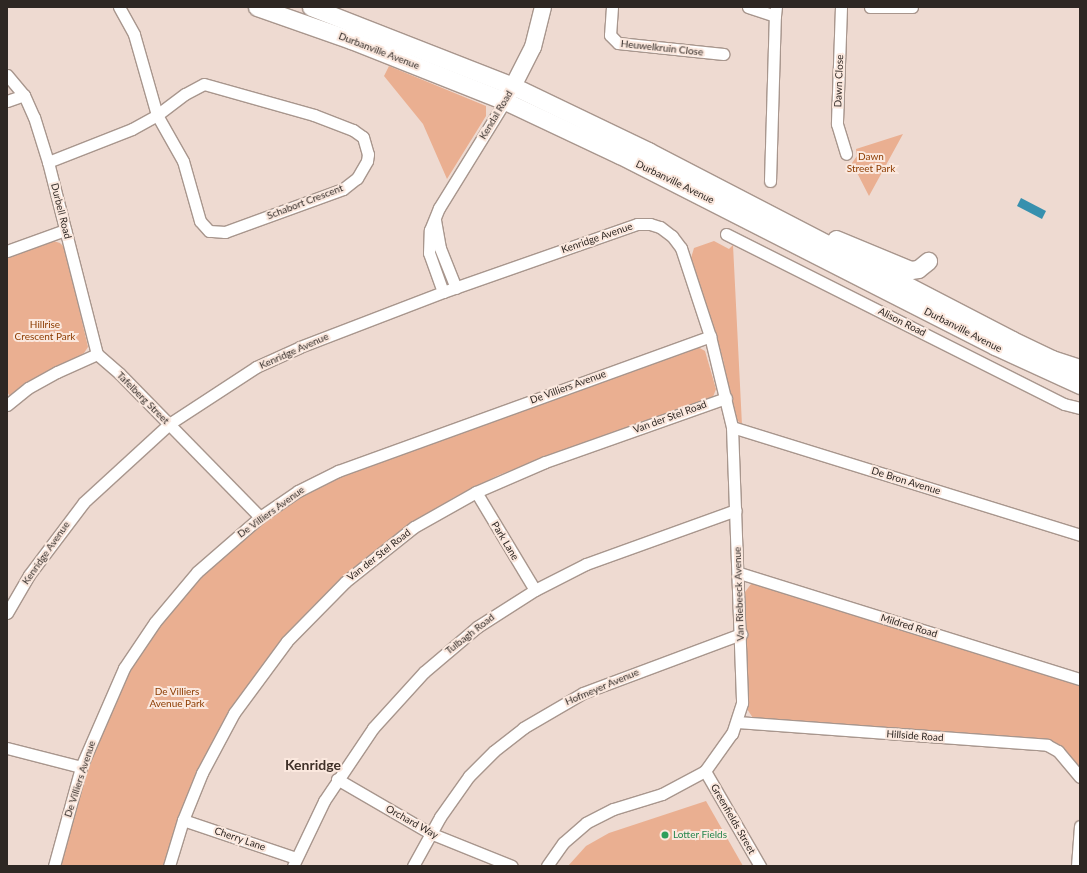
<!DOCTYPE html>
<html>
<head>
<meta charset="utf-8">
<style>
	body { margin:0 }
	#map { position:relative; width:1087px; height:873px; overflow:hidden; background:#eedad1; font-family:Lato,sans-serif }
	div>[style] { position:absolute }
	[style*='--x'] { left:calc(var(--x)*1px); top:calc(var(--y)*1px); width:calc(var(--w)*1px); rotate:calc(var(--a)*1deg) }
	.green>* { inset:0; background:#eaaf91 }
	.water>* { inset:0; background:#3790ae }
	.roads { filter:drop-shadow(1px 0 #a8968d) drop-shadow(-1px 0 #a8968d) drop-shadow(0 1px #a8968d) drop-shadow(0 -1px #a8968d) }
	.street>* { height:11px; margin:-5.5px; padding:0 5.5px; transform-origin:5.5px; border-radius:5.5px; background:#fff }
	.secondary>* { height:16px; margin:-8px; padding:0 8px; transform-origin:8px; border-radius:8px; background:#fff }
	.primary>* { height:17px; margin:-8.5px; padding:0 8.5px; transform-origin:8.5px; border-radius:8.5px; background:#fff }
	.dots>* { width:11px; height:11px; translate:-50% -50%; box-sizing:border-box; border:2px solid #fbe8de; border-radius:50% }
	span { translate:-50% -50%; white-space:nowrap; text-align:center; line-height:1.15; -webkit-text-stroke:4px #fbe8de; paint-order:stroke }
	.street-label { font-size:10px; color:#2e2723 }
	.park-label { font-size:10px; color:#8c3c02 }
	.leisure-label { font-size:10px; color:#27864d }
	.left { translate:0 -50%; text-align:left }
	.district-label { font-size:14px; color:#3f3028; font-weight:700 }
	.frame { position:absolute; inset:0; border:8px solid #2e2723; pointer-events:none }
</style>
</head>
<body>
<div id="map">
	<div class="green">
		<i style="clip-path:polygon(389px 66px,486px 106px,486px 116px,447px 179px,423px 124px,384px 76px)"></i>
		<i style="clip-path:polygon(903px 134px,869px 196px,852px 163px,857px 156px,856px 149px)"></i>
		<i style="clip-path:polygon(50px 240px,60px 243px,65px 248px,88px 347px,84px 353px,10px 396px,7px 392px,7px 255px)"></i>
		<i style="clip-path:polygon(714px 241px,729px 249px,733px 245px,742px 425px,735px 418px,723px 359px,691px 258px,694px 248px)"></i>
		<i style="clip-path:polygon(698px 347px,705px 351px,716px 389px,713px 397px,549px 456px,499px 475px,453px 498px,385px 543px,312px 607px,277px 647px,179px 819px,163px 866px,59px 866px,79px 795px,102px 728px,136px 660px,165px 618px,198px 579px,254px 528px,316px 488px,361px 467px)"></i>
		<i style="clip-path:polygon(751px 584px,758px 584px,1080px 684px,1080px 769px,1059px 745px,1053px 742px,753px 718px,747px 709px,745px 592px)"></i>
		<i style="clip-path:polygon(706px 801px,743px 866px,568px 866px,586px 846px,609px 833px)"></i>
	</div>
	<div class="water">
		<i style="clip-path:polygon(1021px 198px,1046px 211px,1042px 219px,1017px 206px)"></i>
	</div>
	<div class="roads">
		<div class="street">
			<i style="--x:612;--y:7;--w:28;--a:94"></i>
			<i style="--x:610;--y:35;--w:11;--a:45"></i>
			<i style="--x:618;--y:43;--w:106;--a:6"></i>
			<i style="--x:748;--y:7;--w:28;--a:18"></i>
			<i style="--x:775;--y:16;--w:9;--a:-84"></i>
			<i style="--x:841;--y:7;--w:117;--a:92"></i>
			<i style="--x:837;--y:124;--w:31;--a:73"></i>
			<i style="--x:870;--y:7;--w:42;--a:0"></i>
			<i style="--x:7;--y:75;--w:26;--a:50"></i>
			<i style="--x:24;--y:95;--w:24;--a:66"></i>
			<i style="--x:34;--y:117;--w:47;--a:72.7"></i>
			<i style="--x:48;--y:162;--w:198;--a:75.7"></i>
			<i style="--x:7;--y:101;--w:18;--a:-19"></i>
			<i style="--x:48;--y:162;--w:90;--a:-21.4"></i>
			<i style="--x:132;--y:129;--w:29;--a:-29"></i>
			<i style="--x:157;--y:115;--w:35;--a:-37"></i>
			<i style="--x:185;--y:94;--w:21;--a:-28"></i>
			<i style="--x:204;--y:84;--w:114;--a:15.7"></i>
			<i style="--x:314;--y:115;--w:42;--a:21"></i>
			<i style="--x:353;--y:130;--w:12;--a:35"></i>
			<i style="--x:363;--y:137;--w:18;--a:74"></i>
			<i style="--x:368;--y:154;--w:7;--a:98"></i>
			<i style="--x:367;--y:161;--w:20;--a:120"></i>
			<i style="--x:357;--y:178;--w:18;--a:142"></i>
			<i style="--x:343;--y:189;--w:126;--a:160"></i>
			<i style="--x:225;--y:232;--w:16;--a:-176"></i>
			<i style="--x:209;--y:231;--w:13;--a:-132"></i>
			<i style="--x:200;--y:221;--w:62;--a:-105.8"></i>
			<i style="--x:183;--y:161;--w:53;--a:-119.5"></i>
			<i style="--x:157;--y:115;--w:84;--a:-105.9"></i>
			<i style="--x:134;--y:34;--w:31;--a:-119"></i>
			<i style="--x:770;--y:181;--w:165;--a:-88.3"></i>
			<i style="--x:435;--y:220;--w:28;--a:80"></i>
			<i style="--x:440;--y:248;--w:43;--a:68.2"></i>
			<i style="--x:726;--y:234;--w:378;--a:26.7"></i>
			<i style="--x:1064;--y:404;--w:16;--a:14"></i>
			<i style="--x:7;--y:251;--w:62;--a:-19.9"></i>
			<i style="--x:443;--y:292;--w:41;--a:-109.7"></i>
			<i style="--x:429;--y:253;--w:23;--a:-88"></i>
			<i style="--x:430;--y:230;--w:24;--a:-68"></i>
			<i style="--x:439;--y:208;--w:126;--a:-58.3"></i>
			<i style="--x:97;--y:354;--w:30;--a:41"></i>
			<i style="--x:120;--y:374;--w:200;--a:45.6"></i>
			<i style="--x:7;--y:405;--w:27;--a:-39"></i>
			<i style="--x:28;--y:388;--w:33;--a:-29"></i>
			<i style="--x:57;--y:372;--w:44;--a:-24.2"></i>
			<i style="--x:732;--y:427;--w:364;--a:17.2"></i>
			<i style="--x:476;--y:492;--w:114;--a:59"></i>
			<i style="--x:739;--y:573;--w:357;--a:17.3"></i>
			<i style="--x:7;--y:613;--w:44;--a:-59.9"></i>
			<i style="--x:29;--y:575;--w:91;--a:-53"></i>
			<i style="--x:84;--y:502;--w:115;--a:-42.5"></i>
			<i style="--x:169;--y:424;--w:104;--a:-33.2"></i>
			<i style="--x:256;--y:367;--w:48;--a:-24.4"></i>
			<i style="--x:300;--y:347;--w:153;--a:-21"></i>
			<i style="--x:443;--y:292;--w:206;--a:-19.3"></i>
			<i style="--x:637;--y:224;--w:13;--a:0"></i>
			<i style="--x:650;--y:224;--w:10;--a:17"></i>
			<i style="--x:660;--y:227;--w:15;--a:37"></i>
			<i style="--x:672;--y:236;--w:15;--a:53"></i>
			<i style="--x:681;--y:248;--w:93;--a:71.8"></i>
			<i style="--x:710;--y:336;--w:94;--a:76.4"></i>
			<i style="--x:732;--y:427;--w:276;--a:87.9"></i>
			<i style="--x:742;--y:703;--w:32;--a:108"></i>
			<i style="--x:732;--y:733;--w:47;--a:125.4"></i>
			<i style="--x:705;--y:771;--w:49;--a:151.9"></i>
			<i style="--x:662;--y:794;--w:51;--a:163"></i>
			<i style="--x:613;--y:809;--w:30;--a:153"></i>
			<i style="--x:586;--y:823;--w:30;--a:139"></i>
			<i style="--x:563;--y:843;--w:28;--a:125"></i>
			<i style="--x:737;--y:722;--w:311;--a:4.2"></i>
			<i style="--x:1047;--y:745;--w:13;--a:29"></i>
			<i style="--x:1058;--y:751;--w:34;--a:50"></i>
			<i style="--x:7;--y:748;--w:76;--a:14.4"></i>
			<i style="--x:705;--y:771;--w:110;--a:59.9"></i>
			<i style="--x:337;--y:779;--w:108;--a:30.1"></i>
			<i style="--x:430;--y:833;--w:88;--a:21.9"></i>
			<i style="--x:183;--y:820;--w:119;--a:18.6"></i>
			<i style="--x:54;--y:866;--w:103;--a:-74.7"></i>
			<i style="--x:81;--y:767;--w:108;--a:-66.5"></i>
			<i style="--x:124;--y:668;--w:55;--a:-56"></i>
			<i style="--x:155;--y:622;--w:65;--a:-50"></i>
			<i style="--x:197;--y:572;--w:84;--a:-41.1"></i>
			<i style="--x:260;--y:517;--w:46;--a:-34.4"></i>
			<i style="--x:298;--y:491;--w:45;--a:-26.6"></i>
			<i style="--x:338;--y:471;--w:396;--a:-19.9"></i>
			<i style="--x:169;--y:866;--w:48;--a:-73.1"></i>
			<i style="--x:183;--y:820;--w:51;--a:-68"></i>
			<i style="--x:202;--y:773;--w:68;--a:-61.9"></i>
			<i style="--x:234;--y:713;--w:89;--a:-53.6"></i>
			<i style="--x:287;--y:641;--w:83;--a:-45.5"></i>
			<i style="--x:345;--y:582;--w:88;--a:-38.6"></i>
			<i style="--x:414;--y:527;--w:71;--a:-29.4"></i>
			<i style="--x:476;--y:492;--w:75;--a:-23.5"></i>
			<i style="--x:545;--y:462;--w:192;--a:-19.5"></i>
			<i style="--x:293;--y:866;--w:72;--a:-64.5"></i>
			<i style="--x:324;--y:801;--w:88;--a:-56.1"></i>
			<i style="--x:373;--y:728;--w:76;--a:-47.7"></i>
			<i style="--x:424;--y:672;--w:70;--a:-40.3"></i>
			<i style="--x:477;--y:627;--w:69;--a:-32.5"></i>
			<i style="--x:535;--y:590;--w:57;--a:-27"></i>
			<i style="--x:586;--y:564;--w:159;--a:-19.8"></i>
			<i style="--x:413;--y:866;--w:56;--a:-61.1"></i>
			<i style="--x:440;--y:817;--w:50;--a:-54.7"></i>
			<i style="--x:469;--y:776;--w:35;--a:-45"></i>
			<i style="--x:494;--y:751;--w:37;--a:-38"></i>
			<i style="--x:523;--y:728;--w:69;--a:-30.3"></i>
			<i style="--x:583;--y:693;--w:169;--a:-20.5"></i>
			<i style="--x:1077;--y:866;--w:40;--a:-85.7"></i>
		</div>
		<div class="secondary">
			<i style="--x:507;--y:98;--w:57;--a:-63"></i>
			<i style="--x:533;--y:47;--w:41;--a:-76"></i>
		</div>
		<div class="primary">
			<i style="--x:257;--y:7;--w:100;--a:19.3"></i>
			<i style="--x:351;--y:40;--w:166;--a:21.6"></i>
			<i style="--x:505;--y:101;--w:127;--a:25.2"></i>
			<i style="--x:620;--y:155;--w:421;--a:27"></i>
			<i style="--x:995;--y:346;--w:94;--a:24.6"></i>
			<i style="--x:311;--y:7;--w:217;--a:21.4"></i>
			<i style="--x:513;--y:86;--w:150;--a:25.7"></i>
			<i style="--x:648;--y:151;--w:410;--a:27.4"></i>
			<i style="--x:1012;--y:340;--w:44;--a:25.4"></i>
			<i style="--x:1052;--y:359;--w:29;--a:18"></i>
			<i style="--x:836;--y:239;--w:81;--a:22.5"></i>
			<i style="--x:911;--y:270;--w:7;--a:-8"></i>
			<i style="--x:918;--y:269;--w:13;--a:-39"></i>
		</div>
	</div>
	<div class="dots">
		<i style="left:665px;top:835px;background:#2e9e5b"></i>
	</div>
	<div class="street-label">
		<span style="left:662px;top:48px;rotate:6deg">Heuwelkruin Close</span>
		<span style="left:379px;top:51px;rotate:21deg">Durbanville Avenue</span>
		<span style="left:839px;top:81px;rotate:-88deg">Dawn Close</span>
		<span style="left:496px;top:115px;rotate:-59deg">Kendal Road</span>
		<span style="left:675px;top:182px;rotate:26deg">Durbanville Avenue</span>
		<span style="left:305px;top:202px;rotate:-21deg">Schabort Crescent</span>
		<span style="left:61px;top:211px;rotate:76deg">Durbell Road</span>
		<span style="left:597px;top:238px;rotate:-19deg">Kenridge Avenue</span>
		<span style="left:902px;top:322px;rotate:27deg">Alison Road</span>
		<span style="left:963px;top:330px;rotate:27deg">Durbanville Avenue</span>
		<span style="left:294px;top:351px;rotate:-24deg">Kenridge Avenue</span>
		<span style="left:568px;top:387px;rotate:-20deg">De Villiers Avenue</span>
		<span style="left:143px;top:398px;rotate:45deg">Tafelberg Street</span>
		<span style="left:670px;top:417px;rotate:-20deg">Van der Stel Road</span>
		<span style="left:906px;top:481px;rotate:17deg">De Bron Avenue</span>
		<span style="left:271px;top:512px;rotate:-36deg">De Villiers Avenue</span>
		<span style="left:505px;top:541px;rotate:59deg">Park Lane</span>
		<span style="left:46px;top:553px;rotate:-55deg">Kenridge Avenue</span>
		<span style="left:379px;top:555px;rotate:-38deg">Van der Stel Road</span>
		<span style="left:739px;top:594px;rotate:-92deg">Van Riebeeck Avenue</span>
		<span style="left:909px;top:626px;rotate:17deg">Mildred Road</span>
		<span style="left:470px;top:634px;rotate:-38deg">Tulbagh Road</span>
		<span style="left:602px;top:687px;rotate:-23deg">Hofmeyer Avenue</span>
		<span style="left:915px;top:736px;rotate:4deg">Hillside Road</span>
		<span style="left:80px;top:779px;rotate:-72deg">De Villiers Avenue</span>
		<span style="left:733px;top:819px;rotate:60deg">Greenfields Street</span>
		<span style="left:412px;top:822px;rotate:29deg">Orchard Way</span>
		<span style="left:240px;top:839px;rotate:19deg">Cherry Lane</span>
	</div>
	<div class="park-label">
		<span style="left:871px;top:162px">Dawn<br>Street Park</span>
		<span style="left:45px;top:330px">Hillrise<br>Crescent Park</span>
		<span style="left:177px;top:697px">De Villiers<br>Avenue Park</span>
	</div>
	<div class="leisure-label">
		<span class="left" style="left:673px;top:835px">Lotter Fields</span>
	</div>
	<div class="district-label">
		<span style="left:313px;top:765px">Kenridge</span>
	</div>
	<div class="frame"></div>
</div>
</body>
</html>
